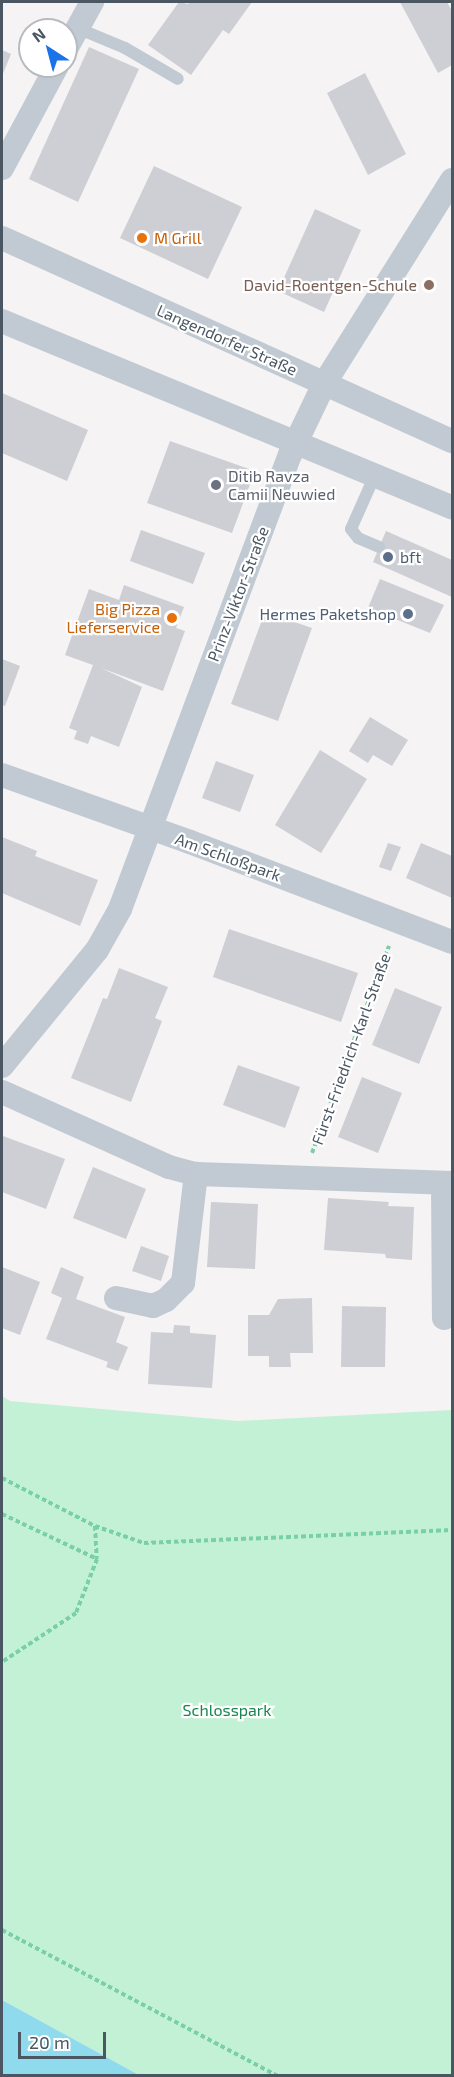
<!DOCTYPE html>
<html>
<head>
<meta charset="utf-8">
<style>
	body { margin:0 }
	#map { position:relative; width:454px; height:2077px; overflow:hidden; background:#f5f3f3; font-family:"Exo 2",sans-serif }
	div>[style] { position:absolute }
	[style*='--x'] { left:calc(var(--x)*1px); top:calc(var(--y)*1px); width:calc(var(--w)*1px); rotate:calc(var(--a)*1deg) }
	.green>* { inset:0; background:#c3f1d5 }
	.water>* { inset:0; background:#90daee }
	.building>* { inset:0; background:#cdcfd5 }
	.path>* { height:4px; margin-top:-2px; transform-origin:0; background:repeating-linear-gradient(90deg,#7ad0a6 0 4.5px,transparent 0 7.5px) }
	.lane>* { height:12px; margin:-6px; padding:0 6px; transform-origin:6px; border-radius:6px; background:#c1cad2 }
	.street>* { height:24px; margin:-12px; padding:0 12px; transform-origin:12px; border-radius:12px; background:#c1cad2 }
	.dots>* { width:16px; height:16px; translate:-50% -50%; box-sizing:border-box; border:3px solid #fff; border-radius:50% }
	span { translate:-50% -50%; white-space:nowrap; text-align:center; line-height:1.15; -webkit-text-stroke:4.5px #fff; paint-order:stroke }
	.food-label { font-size:16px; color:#c56008 }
	.left { translate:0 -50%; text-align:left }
	.right { translate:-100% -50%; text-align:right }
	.education-label { font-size:16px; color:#785e54 }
	.street-label { font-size:16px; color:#4a5661 }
	.worship-label { font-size:16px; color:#5b616d }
	.service-label { font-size:16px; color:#4e5e75 }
	.park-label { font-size:16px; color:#17864f }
	.frame { position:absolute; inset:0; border:3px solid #4a5661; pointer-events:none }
	.north { position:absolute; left:18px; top:18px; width:60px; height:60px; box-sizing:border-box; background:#fff; border:2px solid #b7bbc0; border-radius:50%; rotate:324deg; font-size:16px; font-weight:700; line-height:24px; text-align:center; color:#4a5661 }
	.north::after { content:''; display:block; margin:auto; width:21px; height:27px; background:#1a73e8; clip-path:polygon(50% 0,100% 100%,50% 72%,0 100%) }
	.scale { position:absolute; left:18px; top:2032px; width:88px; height:27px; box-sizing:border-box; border:3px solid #4a5661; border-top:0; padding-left:8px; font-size:18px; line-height:21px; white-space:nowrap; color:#4a5661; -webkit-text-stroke:4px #fff; paint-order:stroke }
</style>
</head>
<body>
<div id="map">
	<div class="green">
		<i style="clip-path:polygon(2px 1396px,10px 1401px,238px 1421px,452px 1410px,452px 2075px,139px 2075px,2px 2000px)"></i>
	</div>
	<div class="water">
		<i style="clip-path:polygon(2px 2000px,139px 2075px,2px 2075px)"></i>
	</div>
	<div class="building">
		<i style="clip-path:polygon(179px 2px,188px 4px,190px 2px,252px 2px,229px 34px,223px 30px,191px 75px,148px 45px)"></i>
		<i style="clip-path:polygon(400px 2px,447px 2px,452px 11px,452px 65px,438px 73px)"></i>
		<i style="clip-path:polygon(89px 47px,139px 69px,78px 202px,29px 179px)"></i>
		<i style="clip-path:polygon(2px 50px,11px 54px,2px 76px)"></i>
		<i style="clip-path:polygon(365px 73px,406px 154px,368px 175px,327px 93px)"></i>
		<i style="clip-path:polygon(154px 166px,242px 207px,208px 279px,120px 238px)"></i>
		<i style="clip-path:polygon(315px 209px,361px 230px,324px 312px,278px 291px)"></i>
		<i style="clip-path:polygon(2px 393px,88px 430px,67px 481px,2px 453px)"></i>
		<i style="clip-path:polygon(170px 441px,249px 469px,253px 476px,232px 533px,147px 503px)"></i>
		<i style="clip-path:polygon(141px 530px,205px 553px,193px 584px,130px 561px)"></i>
		<i style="clip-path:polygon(386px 531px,452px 560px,452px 597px,373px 562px)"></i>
		<i style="clip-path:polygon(380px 579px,444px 605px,430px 633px,368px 608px)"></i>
		<i style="clip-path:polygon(124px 585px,184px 607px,176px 628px,185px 631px,163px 691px,101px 668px,142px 687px,119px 747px,91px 736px,88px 744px,74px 739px,77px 731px,69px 728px,93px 665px,65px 655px,89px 589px,119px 600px)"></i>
		<i style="clip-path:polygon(265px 612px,312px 628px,278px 721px,231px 704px)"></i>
		<i style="clip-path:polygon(2px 659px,20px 666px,5px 706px,2px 705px)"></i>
		<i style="clip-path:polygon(370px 717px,408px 740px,392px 766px,373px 755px,368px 763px,349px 751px)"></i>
		<i style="clip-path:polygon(320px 750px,367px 779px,321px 853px,275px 825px)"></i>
		<i style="clip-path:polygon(216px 761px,254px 775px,240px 812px,202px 798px)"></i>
		<i style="clip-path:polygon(2px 837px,37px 851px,35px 856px,98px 880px,80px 926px,2px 893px)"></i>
		<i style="clip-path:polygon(388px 843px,401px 847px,391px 871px,379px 867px)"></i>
		<i style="clip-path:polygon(421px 843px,452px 856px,452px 898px,406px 878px)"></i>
		<i style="clip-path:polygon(229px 929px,358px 973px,341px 1022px,213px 977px)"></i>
		<i style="clip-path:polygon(119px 968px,168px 987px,155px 1018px,162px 1021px,131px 1102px,71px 1078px,103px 998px,107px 999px)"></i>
		<i style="clip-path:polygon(395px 988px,442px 1007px,419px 1064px,372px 1045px)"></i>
		<i style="clip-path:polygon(238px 1065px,300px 1087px,285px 1128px,223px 1105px)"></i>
		<i style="clip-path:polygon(362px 1077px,402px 1093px,378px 1153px,338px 1137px)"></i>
		<i style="clip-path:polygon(3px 1136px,65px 1159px,46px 1209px,2px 1192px)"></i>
		<i style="clip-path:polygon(93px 1167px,146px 1189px,126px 1239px,73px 1218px)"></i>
		<i style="clip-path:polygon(328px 1198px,389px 1202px,388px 1206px,414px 1207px,412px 1260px,386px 1258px,385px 1254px,324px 1250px)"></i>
		<i style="clip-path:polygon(211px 1202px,258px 1204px,255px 1269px,207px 1267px)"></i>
		<i style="clip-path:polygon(141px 1246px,169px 1256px,161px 1281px,132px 1271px)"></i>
		<i style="clip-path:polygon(2px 1267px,40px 1282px,20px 1335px,2px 1328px)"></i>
		<i style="clip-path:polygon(61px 1267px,84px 1277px,76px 1299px,125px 1317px,116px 1342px,128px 1347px,118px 1371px,106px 1367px,108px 1362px,46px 1339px,62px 1298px,51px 1293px)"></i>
		<i style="clip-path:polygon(312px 1298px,313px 1353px,290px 1353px,291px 1367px,269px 1367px,269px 1356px,248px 1356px,248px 1315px,269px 1315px,278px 1299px)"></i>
		<i style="clip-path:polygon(342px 1306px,386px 1307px,385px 1367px,341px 1367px)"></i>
		<i style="clip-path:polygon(174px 1325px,190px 1326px,190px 1333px,216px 1335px,212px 1388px,148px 1384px,151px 1332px,173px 1333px)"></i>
	</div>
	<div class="path">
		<i style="--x:312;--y:1153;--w:221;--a:-69.6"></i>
		<i style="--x:2;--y:1478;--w:105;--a:27.3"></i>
		<i style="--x:95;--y:1526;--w:33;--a:87"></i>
		<i style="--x:97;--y:1559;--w:58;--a:111.3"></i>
		<i style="--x:76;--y:1613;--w:89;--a:146.5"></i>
		<i style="--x:2;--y:1514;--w:105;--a:25.3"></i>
		<i style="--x:95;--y:1526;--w:52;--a:19.1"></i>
		<i style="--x:144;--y:1543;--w:308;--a:-2.4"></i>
		<i style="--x:2;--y:1930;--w:312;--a:27.9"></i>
	</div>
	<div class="lane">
		<i style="--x:77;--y:28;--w:52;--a:22.6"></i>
		<i style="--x:125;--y:48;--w:61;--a:30.3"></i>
		<i style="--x:375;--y:475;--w:59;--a:114"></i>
		<i style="--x:351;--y:529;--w:11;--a:52"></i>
		<i style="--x:358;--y:538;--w:23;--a:23"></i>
	</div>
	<div class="street">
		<i style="--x:66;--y:49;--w:54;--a:-61"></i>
		<i style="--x:2;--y:168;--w:116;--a:-61.7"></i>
		<i style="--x:2;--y:238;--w:494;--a:24.3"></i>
		<i style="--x:2;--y:321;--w:487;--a:22.5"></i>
		<i style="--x:2;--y:775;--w:200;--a:19.6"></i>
		<i style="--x:190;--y:842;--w:280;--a:20.9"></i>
		<i style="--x:2;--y:1066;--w:150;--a:-50.7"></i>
		<i style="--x:97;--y:950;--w:47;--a:-60.7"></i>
		<i style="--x:120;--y:909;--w:485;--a:-69.5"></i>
		<i style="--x:290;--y:455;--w:79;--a:-64.4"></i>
		<i style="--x:324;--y:384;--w:241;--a:-57.9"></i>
		<i style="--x:2;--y:1092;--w:183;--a:24.2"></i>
		<i style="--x:169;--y:1167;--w:28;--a:15"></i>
		<i style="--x:196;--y:1174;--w:256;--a:2"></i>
		<i style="--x:443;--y:1183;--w:135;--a:89.6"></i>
		<i style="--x:116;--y:1298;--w:38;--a:12"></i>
		<i style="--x:153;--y:1306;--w:14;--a:-25"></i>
		<i style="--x:166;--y:1300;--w:24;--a:-45"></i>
		<i style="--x:183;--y:1283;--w:110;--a:-83.2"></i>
	</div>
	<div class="dots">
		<i style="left:142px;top:238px;background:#e8710a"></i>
		<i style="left:429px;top:285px;background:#8d6e63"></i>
		<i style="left:216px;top:485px;background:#6b7280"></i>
		<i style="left:388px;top:557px;background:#5c6f8a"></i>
		<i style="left:408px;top:614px;background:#5c6f8a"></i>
		<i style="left:172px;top:618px;background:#e8710a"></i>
	</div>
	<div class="food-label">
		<span class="left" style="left:154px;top:238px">M Grill</span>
		<span class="right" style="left:160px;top:618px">Big Pizza<br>Lieferservice</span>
	</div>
	<div class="education-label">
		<span class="right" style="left:417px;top:285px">David-Roentgen-Schule</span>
	</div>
	<div class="street-label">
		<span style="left:227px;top:340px;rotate:24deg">Langendorfer Straße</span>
		<span style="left:238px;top:594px;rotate:-69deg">Prinz-Viktor-Straße</span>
		<span style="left:228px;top:857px;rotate:20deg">Am Schloßpark</span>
		<span style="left:351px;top:1049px;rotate:-70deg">Fürst-Friedrich-Karl-Straße</span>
	</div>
	<div class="worship-label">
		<span class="left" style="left:228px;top:485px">Ditib Ravza<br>Camii Neuwied</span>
	</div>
	<div class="service-label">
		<span class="left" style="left:400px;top:557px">bft</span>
		<span class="right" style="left:396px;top:614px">Hermes Paketshop</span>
	</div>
	<div class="park-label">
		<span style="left:227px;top:1710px">Schlosspark</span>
	</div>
	<div class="frame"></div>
	<div class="north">N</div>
	<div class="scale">20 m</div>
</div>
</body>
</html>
